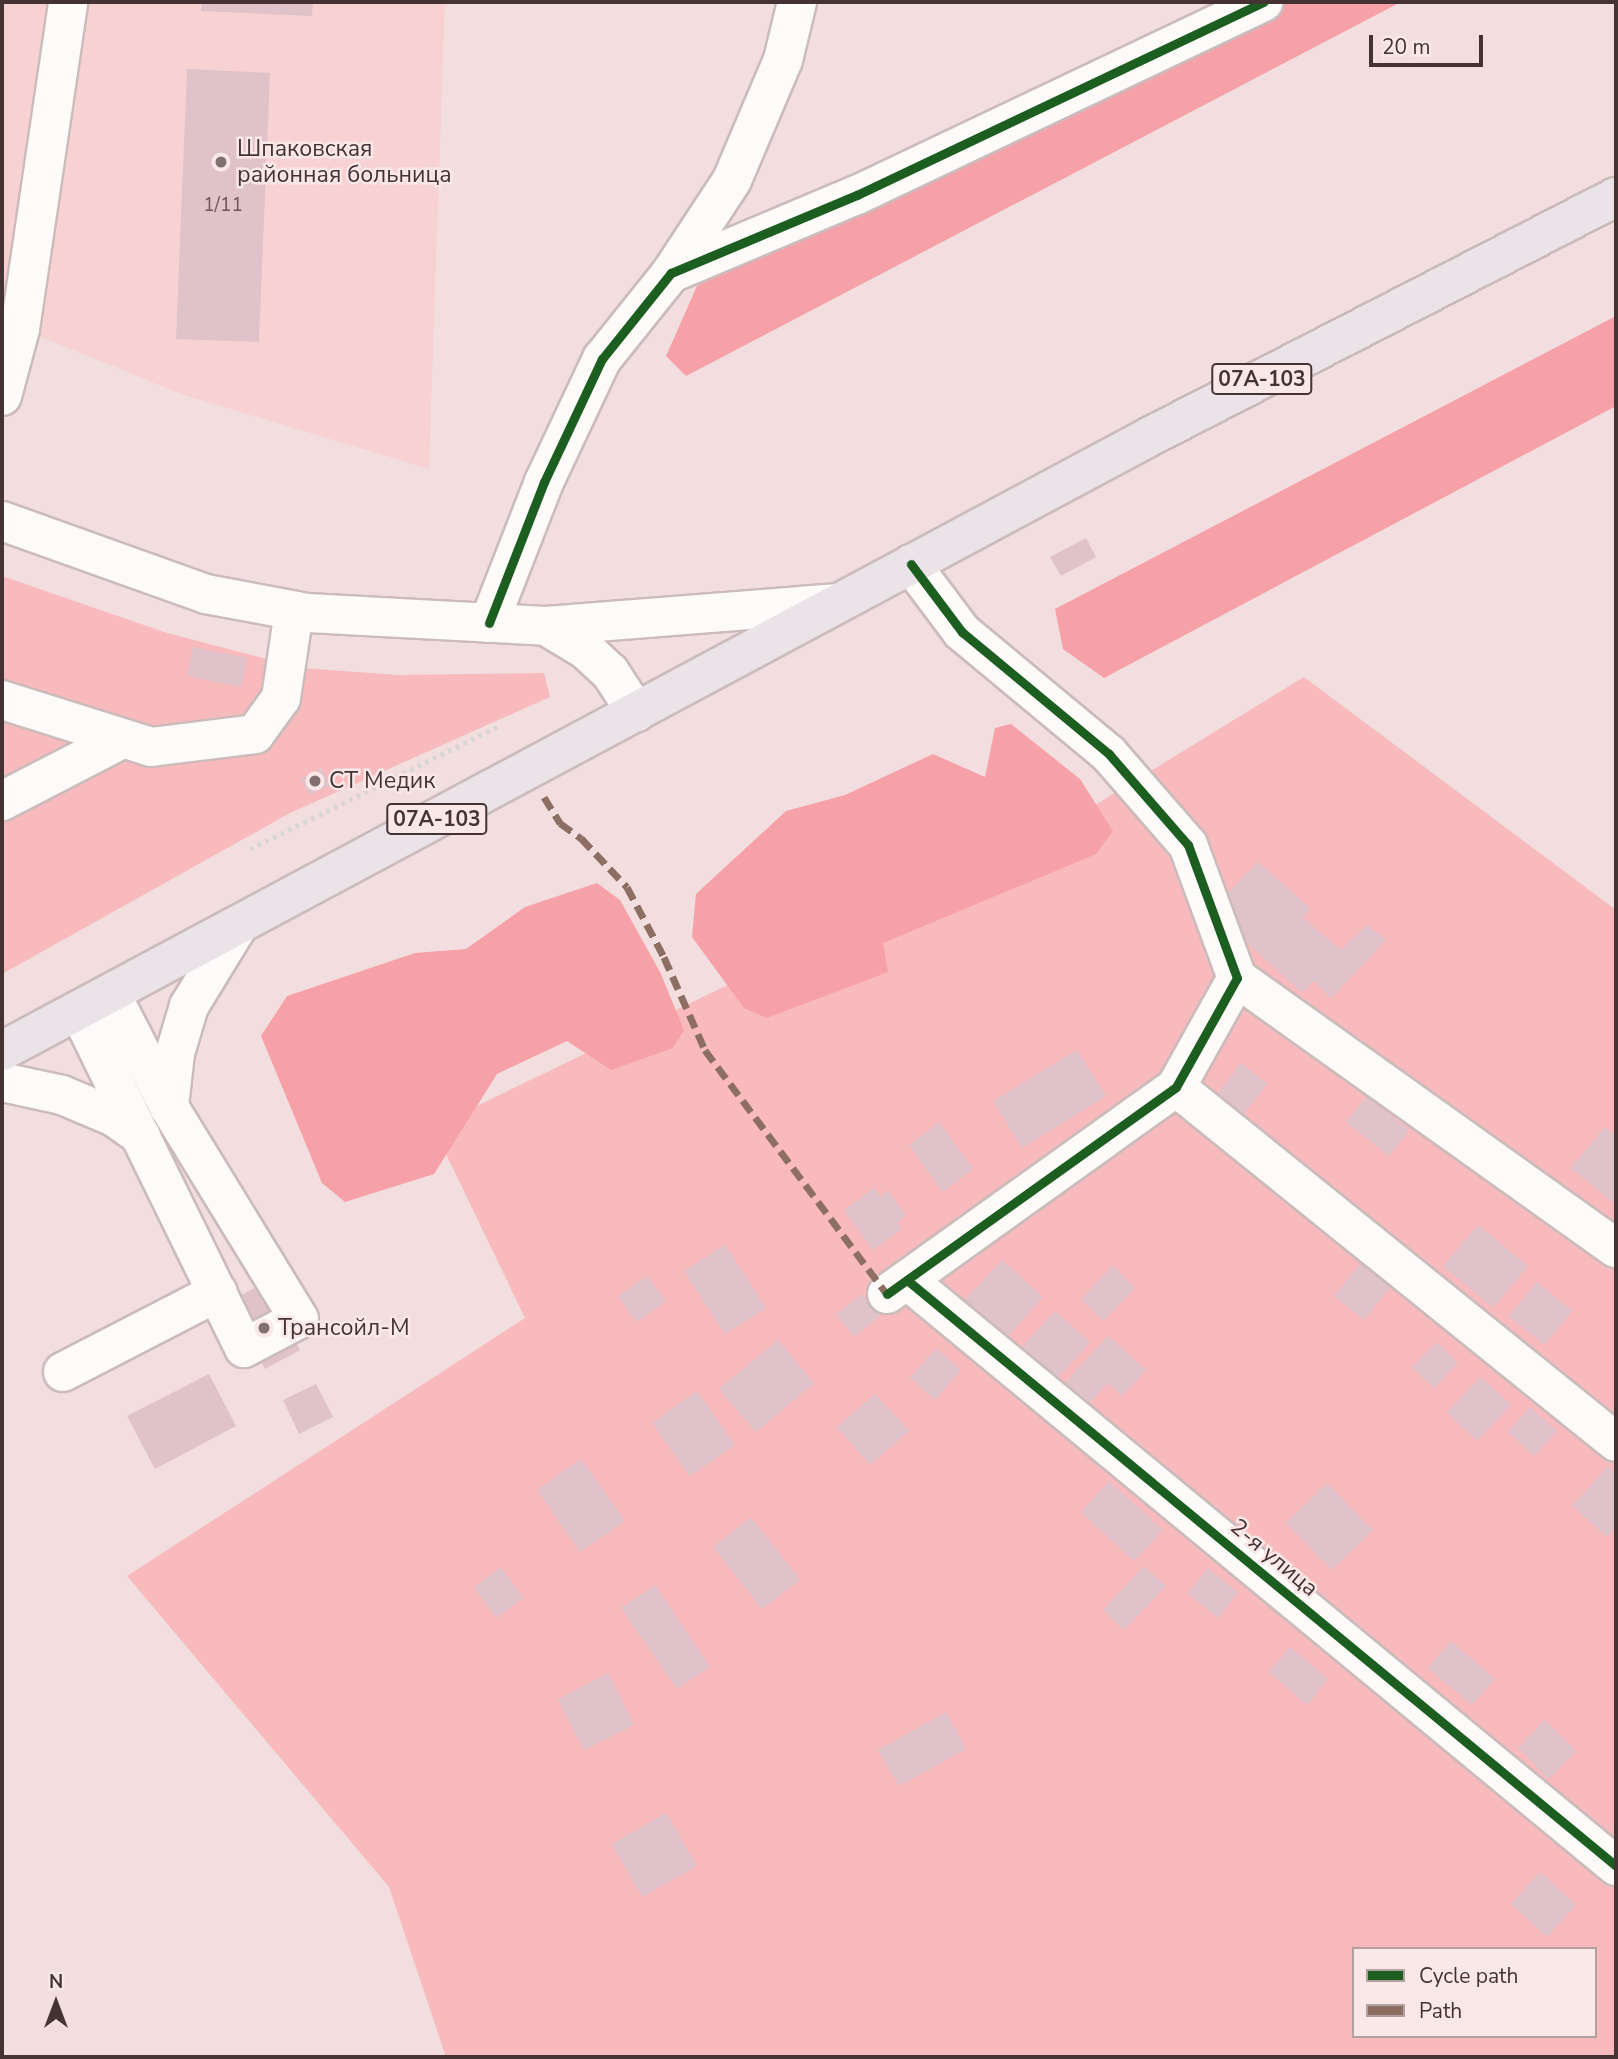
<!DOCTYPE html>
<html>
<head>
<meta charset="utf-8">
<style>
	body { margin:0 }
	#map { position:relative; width:1618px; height:2059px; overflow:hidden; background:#f2dede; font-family:"Nunito Sans",sans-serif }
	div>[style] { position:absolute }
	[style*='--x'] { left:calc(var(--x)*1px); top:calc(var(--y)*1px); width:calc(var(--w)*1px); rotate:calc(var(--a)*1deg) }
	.built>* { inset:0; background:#f8d2d2 }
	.green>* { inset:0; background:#f8babd }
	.forest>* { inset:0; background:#f6a1a8 }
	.building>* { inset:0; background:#e0c2ca }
	.path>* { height:4.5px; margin-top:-2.25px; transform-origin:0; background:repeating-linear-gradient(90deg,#dad5d5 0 3.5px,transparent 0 8.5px) }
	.roads { filter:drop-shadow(2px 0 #cbb) drop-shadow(-2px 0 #cbb) drop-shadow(0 2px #cbb) drop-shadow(0 -2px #cbb) }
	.minor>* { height:38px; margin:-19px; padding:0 19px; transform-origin:19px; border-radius:19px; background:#fdfafa }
	.major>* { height:38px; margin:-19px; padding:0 19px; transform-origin:19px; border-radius:19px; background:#eae3e7 }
	.quiet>* { height:7px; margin-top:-3.5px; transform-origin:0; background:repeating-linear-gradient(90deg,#8d6e63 0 14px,transparent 0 21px) }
	.cycleway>* { height:9px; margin:-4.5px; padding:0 4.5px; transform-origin:4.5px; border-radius:4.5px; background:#1b5e20 }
	.dots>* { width:19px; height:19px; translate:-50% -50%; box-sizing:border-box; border:4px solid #fae8e8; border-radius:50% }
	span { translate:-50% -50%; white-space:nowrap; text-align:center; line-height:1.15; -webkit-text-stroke:5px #fae8e8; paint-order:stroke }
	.number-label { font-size:19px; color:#6c575a }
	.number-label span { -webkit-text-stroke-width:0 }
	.shield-label span { padding:2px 5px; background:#fae8e8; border:2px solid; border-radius:5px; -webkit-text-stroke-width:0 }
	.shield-label { font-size:21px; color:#453334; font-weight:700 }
	.poi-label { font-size:23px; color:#453334 }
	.left { translate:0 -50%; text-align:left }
	.street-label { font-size:23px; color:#453334 }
	.frame { position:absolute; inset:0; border:4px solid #453334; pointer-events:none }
	.legend { position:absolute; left:1352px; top:1947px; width:245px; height:91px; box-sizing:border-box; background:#fae8e8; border:2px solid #b2a0a0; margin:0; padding:9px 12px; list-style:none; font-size:21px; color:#453334 }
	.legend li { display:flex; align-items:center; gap:14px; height:35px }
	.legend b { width:35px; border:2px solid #b2a0a0 }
	.north { position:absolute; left:21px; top:1968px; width:70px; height:70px; -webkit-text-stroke:5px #fae8e8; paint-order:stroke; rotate:0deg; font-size:19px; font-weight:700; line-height:28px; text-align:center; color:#453334 }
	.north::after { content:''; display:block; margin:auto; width:24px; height:32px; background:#453334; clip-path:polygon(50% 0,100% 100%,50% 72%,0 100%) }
	.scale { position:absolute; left:1369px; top:35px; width:114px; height:32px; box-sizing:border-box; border:4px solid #453334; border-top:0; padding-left:9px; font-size:21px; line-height:24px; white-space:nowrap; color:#453334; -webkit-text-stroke:5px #fae8e8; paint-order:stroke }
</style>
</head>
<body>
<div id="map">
	<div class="built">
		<i style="clip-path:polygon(2px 2px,445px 2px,429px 469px,181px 394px,2px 321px)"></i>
	</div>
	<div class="green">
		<i style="clip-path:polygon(2px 576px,167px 633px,301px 668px,398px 675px,544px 673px,550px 697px,290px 813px,2px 974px)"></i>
		<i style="clip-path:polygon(evenodd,1304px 677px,1616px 910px,1616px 2057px,446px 2057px,389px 1887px,127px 1576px,525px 1318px,433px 1127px,1074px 818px,1304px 677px,1354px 1949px,1595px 1949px,1595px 2036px,1354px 2036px,1354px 1949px)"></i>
	</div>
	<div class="forest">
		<i style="clip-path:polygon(1289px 2px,1401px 2px,686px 376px,666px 356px,697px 286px)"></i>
		<i style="clip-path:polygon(1616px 316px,1616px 406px,1104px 678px,1063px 649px,1055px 609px)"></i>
		<i style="clip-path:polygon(1011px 724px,1080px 779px,1113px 831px,1096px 854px,883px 943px,888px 972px,767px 1018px,744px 1008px,692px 937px,696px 894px,786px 811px,845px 795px,933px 754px,985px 777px,995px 728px)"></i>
		<i style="clip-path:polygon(597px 883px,620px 900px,660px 972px,684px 1030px,673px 1048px,611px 1070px,567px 1041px,497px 1074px,434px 1174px,345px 1202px,322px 1183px,261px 1036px,287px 996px,415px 953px,466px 949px,525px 907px)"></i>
	</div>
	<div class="building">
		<i style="clip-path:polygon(202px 2px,313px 2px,312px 16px,201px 11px)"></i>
		<i style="clip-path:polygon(187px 69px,270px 73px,259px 342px,176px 339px)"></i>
		<i style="clip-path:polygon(1086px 538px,1096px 557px,1061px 576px,1050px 557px)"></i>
		<i style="clip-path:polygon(193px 647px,247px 658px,241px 687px,187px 676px)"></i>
		<i style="clip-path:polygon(321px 768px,330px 785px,310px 795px,301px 779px)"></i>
		<i style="clip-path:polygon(1258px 862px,1310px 908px,1303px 918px,1341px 950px,1367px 925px,1386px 940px,1331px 998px,1314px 981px,1302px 993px,1244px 940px,1238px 916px,1221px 900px)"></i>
		<i style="clip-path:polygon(1077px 1050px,1106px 1096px,1022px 1148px,993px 1101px)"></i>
		<i style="clip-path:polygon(1241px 1063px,1267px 1084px,1242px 1116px,1216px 1096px)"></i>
		<i style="clip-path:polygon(1367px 1096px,1409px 1130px,1389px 1156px,1346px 1122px)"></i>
		<i style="clip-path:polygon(939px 1122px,973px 1169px,943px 1192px,909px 1145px)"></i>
		<i style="clip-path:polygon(1605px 1127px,1616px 1136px,1616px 1205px,1571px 1168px)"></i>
		<i style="clip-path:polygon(874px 1188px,880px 1197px,888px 1190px,906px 1216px,897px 1223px,902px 1229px,873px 1250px,844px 1210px)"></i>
		<i style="clip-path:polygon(1478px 1225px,1528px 1266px,1493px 1308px,1443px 1266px)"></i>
		<i style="clip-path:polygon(725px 1245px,766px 1308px,725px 1334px,684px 1271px)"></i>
		<i style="clip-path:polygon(1002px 1260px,1043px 1297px,1007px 1337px,965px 1300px)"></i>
		<i style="clip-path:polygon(1360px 1264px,1390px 1287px,1364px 1320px,1334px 1296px)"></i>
		<i style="clip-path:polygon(1113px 1266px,1135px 1288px,1103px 1321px,1081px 1299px)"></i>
		<i style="clip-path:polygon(647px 1276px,666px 1301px,637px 1322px,618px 1296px)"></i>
		<i style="clip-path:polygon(1537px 1282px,1572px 1311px,1544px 1345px,1509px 1316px)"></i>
		<i style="clip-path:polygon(264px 1283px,300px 1350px,265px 1369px,228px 1302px)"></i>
		<i style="clip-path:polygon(862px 1294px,880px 1316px,854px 1337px,836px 1314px)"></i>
		<i style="clip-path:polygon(1055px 1311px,1090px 1342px,1056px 1380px,1021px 1348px)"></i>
		<i style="clip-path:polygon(1108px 1336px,1146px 1370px,1122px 1396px,1108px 1383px,1085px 1408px,1061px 1387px)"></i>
		<i style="clip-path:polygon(778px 1340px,814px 1383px,756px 1432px,719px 1389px)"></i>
		<i style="clip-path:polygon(1437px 1342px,1458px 1363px,1434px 1388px,1412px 1367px)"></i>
		<i style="clip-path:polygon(936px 1348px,961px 1370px,935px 1400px,910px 1378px)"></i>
		<i style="clip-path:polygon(209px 1374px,236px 1426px,155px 1469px,127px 1416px)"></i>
		<i style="clip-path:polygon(1481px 1377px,1511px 1405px,1477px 1441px,1447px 1412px)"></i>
		<i style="clip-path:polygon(316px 1384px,333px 1417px,299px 1434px,283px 1400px)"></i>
		<i style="clip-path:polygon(697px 1391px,735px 1445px,690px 1476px,652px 1423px)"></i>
		<i style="clip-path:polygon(875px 1394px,909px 1431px,870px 1465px,837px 1427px)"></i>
		<i style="clip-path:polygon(1530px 1407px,1557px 1431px,1534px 1456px,1508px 1432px)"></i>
		<i style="clip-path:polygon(581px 1459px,625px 1521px,580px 1552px,537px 1490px)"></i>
		<i style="clip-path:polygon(1608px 1466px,1616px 1474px,1616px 1527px,1607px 1537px,1572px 1506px)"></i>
		<i style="clip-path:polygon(1109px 1481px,1163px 1530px,1134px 1561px,1081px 1512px)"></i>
		<i style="clip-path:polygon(1327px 1483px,1373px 1530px,1332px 1570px,1286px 1523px)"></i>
		<i style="clip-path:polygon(751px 1517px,800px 1580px,762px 1609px,713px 1547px)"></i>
		<i style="clip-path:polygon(1144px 1566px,1166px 1586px,1124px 1630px,1103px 1610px)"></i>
		<i style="clip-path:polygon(501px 1567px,523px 1598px,496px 1618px,474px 1587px)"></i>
		<i style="clip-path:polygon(1208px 1568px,1238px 1592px,1218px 1618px,1188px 1594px)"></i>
		<i style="clip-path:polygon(655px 1585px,710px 1667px,677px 1689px,621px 1608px)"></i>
		<i style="clip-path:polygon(1451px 1641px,1495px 1679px,1472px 1705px,1428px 1668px)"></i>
		<i style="clip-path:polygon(1290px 1647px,1328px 1679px,1307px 1705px,1269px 1672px)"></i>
		<i style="clip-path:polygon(608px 1673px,634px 1725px,584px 1750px,558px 1699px)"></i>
		<i style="clip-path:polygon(946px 1712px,966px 1749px,899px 1786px,878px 1750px)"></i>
		<i style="clip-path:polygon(1545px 1720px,1576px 1751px,1549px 1779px,1518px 1748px)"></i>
		<i style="clip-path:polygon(666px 1813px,697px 1866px,642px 1897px,612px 1844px)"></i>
		<i style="clip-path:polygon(1540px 1872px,1576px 1905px,1547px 1937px,1511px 1904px)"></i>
	</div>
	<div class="path">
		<i style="--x:250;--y:849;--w:280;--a:-26.3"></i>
	</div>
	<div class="roads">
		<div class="minor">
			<i style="--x:671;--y:273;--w:111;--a:-56.7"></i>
			<i style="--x:732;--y:180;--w:130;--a:-67"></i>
			<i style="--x:783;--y:60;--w:60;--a:-76.4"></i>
			<i style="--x:2;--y:396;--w:69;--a:-75"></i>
			<i style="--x:20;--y:329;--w:331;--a:-81.6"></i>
			<i style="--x:2;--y:521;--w:217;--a:19.7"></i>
			<i style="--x:206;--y:594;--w:104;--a:10.6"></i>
			<i style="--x:308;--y:613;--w:238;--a:3.1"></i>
			<i style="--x:546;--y:626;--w:293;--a:-4.5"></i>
			<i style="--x:489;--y:623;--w:151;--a:-68.7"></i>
			<i style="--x:544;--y:482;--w:136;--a:-64.8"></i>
			<i style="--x:602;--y:359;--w:110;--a:-51.3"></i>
			<i style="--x:671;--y:273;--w:202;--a:-22.8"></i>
			<i style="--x:857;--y:195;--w:450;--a:-25.4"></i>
			<i style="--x:546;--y:626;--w:47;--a:31"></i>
			<i style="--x:586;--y:650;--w:33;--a:43"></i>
			<i style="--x:610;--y:672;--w:48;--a:57"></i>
			<i style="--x:2;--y:700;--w:156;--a:17.5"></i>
			<i style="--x:151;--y:747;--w:105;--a:-7.1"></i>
			<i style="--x:255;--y:734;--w:44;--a:-54.2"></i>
			<i style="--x:281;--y:698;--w:88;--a:-81.5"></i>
			<i style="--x:2;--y:801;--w:135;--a:-27.3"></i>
			<i style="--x:1237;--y:978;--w:465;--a:35.5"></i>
			<i style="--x:79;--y:1011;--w:375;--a:63.9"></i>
			<i style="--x:244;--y:1348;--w:62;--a:-27.8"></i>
			<i style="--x:299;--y:1319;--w:249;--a:-121.5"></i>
			<i style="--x:169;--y:1107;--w:127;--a:-117.2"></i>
			<i style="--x:2;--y:1082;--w:61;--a:12.2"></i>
			<i style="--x:62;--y:1095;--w:56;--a:22.9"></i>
			<i style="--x:114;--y:1117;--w:33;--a:35"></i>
			<i style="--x:1176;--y:1087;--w:565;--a:38.9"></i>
			<i style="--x:169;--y:1107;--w:54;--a:-83.7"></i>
			<i style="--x:175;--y:1053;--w:49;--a:-73.4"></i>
			<i style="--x:189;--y:1006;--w:94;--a:-58.5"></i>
			<i style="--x:907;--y:1280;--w:920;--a:39.57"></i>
			<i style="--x:887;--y:1294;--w:355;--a:-35.6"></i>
			<i style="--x:1176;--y:1087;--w:125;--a:-60.8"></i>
			<i style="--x:1237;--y:978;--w:142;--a:-110.2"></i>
			<i style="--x:1188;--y:845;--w:121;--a:-131"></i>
			<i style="--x:1109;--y:754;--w:191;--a:-140.3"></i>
			<i style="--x:962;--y:632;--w:85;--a:-126.9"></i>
			<i style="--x:63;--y:1372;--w:174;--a:-27.3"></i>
		</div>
		<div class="major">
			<i style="--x:2;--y:1051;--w:1299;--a:-28.16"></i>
			<i style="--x:1147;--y:438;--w:527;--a:-27.2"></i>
		</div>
	</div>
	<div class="quiet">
		<i style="--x:544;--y:797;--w:31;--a:58"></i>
		<i style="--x:560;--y:823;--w:26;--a:36"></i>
		<i style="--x:581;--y:838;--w:67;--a:46.8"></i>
		<i style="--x:627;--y:887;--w:79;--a:62.1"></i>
		<i style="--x:664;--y:957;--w:102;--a:66.2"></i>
		<i style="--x:705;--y:1050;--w:304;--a:53.3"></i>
	</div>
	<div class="cycleway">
		<i style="--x:489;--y:623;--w:151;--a:-68.7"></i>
		<i style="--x:544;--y:482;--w:136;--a:-64.8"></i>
		<i style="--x:602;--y:359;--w:110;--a:-51.3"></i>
		<i style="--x:671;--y:273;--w:202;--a:-22.8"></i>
		<i style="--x:857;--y:195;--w:450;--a:-25.4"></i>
		<i style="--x:907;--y:1280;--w:920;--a:39.57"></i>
		<i style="--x:887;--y:1294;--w:355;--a:-35.6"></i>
		<i style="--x:1176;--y:1087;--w:125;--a:-60.8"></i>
		<i style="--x:1237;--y:978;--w:142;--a:-110.2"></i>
		<i style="--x:1188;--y:845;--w:121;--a:-131"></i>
		<i style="--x:1109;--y:754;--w:191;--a:-140.3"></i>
		<i style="--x:962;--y:632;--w:85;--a:-126.9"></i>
	</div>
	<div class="dots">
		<i style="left:221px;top:162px;background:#826f70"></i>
		<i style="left:315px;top:781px;background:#826f70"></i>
		<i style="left:264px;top:1328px;background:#826f70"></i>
	</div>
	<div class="number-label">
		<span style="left:223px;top:206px">1/11</span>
	</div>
	<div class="shield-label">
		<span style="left:1262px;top:379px">07А-103</span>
		<span style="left:437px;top:819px">07А-103</span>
	</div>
	<div class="poi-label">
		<span class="left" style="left:237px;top:162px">Шпаковская<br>районная больница</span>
		<span class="left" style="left:329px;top:781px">СТ Медик</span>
		<span class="left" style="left:278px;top:1328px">Трансойл-М</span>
	</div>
	<div class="street-label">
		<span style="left:1274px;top:1558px;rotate:40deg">2-я улица</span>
	</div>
	<div class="frame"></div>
	<ul class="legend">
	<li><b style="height:9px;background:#1b5e20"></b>Cycle path</li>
	<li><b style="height:9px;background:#8d6e63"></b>Path</li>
	</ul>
	<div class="north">N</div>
	<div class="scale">20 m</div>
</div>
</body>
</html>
